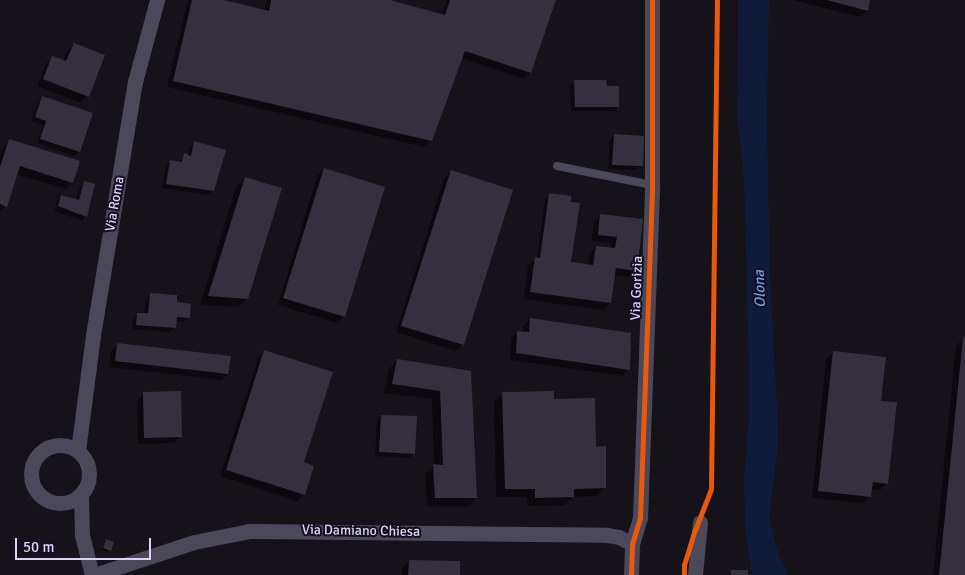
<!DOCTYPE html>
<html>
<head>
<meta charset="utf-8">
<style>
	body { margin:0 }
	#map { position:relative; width:965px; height:575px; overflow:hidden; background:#15121a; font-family:Signika,sans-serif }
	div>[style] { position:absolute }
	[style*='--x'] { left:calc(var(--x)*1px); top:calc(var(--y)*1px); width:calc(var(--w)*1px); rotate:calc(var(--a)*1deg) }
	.water>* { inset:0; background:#101a39 }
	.shadow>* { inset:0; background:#0007 }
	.building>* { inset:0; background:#34303d }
	.lane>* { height:8px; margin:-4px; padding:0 4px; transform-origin:4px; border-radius:4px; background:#4b485a }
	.street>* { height:15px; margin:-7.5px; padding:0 7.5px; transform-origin:7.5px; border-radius:7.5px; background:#4b485a }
	.street>.ring { margin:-7.5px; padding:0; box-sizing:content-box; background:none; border:15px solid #4b485a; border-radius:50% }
	.cycleway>* { height:5px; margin:-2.5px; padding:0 2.5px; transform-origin:2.5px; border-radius:2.5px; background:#e8590c }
	span { translate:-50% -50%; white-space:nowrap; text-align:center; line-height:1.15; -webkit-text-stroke:4px #140f1e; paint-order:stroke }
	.street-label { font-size:14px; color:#dbd1fa }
	.water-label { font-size:15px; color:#6ba0ee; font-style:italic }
	.scale { position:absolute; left:15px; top:538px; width:136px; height:22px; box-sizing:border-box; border:2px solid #dbd1fa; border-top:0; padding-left:6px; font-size:15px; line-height:18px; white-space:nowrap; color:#dbd1fa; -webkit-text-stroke:4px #140f1e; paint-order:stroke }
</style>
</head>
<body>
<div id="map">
	<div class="water">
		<i style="clip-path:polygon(738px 0,769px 0,767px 120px,770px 277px,778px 423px,778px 448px,769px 518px,778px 553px,788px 575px,752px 575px,745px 530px,744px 478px,749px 414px,749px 375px,744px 179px,737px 119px)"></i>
	</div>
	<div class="shadow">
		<i style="clip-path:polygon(188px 0,219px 0,264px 11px,267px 0,385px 0,442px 15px,447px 0,555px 0,530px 73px,523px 79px,461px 58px,431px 140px,424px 147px,167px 87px)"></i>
		<i style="clip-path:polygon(792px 0,869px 0,867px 10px,861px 17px)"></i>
		<i style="clip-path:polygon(74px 44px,87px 96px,81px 103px,37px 86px,46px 64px,53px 57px,63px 62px,67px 51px)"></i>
		<i style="clip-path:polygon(575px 81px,605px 87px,618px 106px,614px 111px,571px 111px,570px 85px)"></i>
		<i style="clip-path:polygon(42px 97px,91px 114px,79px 152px,74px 156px,37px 143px,43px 125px,31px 121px,38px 102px)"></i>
		<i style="clip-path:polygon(614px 136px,641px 165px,637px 170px,608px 169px,610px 140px)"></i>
		<i style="clip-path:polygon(9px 140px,72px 183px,66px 189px,16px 174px,6px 206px,0 212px,0 155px,3px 147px)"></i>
		<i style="clip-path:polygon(195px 143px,213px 190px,208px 195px,162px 188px,166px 166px,170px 162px,179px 163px,185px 155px,188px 156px,190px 147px)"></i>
		<i style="clip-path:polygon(324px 169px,344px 316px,337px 323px,278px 305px,317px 176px)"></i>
		<i style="clip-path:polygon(451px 172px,463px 345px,456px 351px,396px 332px,444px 178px)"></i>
		<i style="clip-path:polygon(245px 178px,247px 299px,238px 307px,200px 305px,236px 187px)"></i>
		<i style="clip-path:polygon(84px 183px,86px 216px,82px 221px,54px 211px,57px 201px,61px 196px,76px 200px,80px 187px)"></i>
		<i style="clip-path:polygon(550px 195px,570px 263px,588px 266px,589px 254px,596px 247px,610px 249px,611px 243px,592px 241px,594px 222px,601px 215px,642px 220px,636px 270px,629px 277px,613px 275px,610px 303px,603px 310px,524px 299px,528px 265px,537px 259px,545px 199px)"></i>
		<i style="clip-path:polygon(150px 294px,176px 304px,189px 318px,184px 322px,175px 321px,175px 328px,170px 332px,132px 329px,133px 318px,137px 314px,144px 314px,146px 299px)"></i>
		<i style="clip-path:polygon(530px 319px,629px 369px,622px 376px,510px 360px,511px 339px,518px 332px,523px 332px,523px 326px)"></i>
		<i style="clip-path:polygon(963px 339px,965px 339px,965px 575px,933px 575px,956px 346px)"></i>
		<i style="clip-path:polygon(118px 344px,227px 374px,221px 380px,109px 367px,111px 351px)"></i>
		<i style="clip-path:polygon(265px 351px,302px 463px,313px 467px,304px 495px,297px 501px,220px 476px,258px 358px)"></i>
		<i style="clip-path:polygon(833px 353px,880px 402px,887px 483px,880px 490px,871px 489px,870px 497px,863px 503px,812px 498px,826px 359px)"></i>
		<i style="clip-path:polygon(398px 360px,470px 372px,476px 498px,467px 507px,427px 506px,425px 474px,434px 466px,432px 399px,384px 393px,389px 369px)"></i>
		<i style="clip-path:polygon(144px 394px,181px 436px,174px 443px,138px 444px,137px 400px)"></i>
		<i style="clip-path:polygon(503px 394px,553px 401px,594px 448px,605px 487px,596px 496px,573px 497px,564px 505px,527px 506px,527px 497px,496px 497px,494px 402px)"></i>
		<i style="clip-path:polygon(381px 416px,414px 453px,410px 458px,375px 456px,377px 420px)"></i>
		<i style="clip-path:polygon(105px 542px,110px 550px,108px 552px,102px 550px)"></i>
		<i style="clip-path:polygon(409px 561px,458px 575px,402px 575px,402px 568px)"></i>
	</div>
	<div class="building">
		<i style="clip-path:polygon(192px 0,224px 0,269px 11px,271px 0,390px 0,445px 15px,450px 0,556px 0,531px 73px,465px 51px,432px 141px,173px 81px)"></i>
		<i style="clip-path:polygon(827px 0,870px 0,868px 11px)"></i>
		<i style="clip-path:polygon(74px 43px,105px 55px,89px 97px,43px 79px,52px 56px,66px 61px)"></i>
		<i style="clip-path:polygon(574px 80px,606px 80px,607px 86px,619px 86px,619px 107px,575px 107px)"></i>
		<i style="clip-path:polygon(42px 96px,93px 113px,80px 152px,40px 139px,46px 121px,35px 117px)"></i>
		<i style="clip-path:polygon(614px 134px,644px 136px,643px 166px,612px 165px)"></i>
		<i style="clip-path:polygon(9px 139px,80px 161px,73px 183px,20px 166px,7px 207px,0 204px,0 167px)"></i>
		<i style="clip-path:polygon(194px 141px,226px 150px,214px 191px,166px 184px,170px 160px,182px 162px,184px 153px,191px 156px)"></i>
		<i style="clip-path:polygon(324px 168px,385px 187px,345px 317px,283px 298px)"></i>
		<i style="clip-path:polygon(451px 170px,513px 190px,464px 345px,401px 326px)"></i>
		<i style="clip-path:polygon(245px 177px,282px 188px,248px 299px,208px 296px)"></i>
		<i style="clip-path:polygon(84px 181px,95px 184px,87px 217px,58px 206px,61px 195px,79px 200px)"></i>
		<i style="clip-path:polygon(549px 193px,571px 196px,571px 202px,580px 203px,571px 262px,593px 265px,596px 246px,615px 248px,617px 237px,598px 235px,600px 214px,643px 219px,637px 271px,616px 268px,611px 303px,530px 292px,535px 257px,540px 258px)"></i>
		<i style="clip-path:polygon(150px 293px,177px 295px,177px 302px,191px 304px,190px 318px,177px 317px,176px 328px,136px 325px,137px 313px,148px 313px)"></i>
		<i style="clip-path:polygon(530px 318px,631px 333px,630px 370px,516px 353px,517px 331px,529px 332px)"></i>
		<i style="clip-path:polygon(963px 338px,965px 338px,965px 575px,939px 575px)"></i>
		<i style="clip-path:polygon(117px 343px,231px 356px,228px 374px,115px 361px)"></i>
		<i style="clip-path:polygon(264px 350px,333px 372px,304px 462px,314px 466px,305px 495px,226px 470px)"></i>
		<i style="clip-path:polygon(833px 351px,886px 357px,881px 401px,897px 402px,888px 484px,873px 482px,871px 497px,818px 491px)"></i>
		<i style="clip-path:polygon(397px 359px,471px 371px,477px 498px,435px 498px,433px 464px,443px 465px,440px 391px,392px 384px)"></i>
		<i style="clip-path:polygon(181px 391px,182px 437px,144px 438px,143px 392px)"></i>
		<i style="clip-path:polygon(554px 391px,554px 399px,595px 398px,596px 447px,606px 446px,606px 488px,574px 489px,574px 497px,535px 498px,535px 489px,505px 489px,502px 392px)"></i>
		<i style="clip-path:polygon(381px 415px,417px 416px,415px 454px,379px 452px)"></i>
		<i style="clip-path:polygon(106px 539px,114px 542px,111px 551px,103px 548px)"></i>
		<i style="clip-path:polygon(409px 560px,460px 561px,460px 575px,408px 575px)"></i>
		<i style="clip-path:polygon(731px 570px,748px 570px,748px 575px,731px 575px)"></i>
	</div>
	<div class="lane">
		<i style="--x:557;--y:166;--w:97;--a:11.3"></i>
	</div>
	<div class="street">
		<i class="ring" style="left:31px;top:445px;width:43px;height:43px"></i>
		<i style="--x:78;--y:451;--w:117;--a:-82.6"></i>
		<i style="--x:93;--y:335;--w:256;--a:-80.6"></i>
		<i style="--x:135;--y:82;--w:85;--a:-75"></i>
		<i style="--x:81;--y:494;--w:41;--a:88.6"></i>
		<i style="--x:82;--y:535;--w:41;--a:76"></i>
		<i style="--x:94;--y:575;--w:105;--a:-18.3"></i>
		<i style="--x:194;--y:542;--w:56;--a:-11.3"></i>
		<i style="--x:249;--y:531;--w:358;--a:0.6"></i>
		<i style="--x:607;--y:535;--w:12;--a:9"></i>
		<i style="--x:619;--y:537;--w:15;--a:28"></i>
		<i style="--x:631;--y:575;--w:31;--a:-88"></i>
		<i style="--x:632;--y:544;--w:27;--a:-73"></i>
		<i style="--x:640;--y:518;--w:333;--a:-87.9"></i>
		<i style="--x:652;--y:185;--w:185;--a:-90"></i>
		<i style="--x:695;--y:575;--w:53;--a:-84.6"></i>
	</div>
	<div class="cycleway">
		<i style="--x:631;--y:575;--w:31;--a:-88"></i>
		<i style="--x:632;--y:544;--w:27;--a:-73"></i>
		<i style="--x:640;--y:518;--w:333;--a:-87.9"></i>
		<i style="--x:652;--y:185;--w:185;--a:-90"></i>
		<i style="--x:684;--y:575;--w:10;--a:-90"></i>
		<i style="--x:684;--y:565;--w:37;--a:-73"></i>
		<i style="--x:695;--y:530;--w:44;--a:-68.7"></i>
		<i style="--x:711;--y:489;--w:489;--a:-89.3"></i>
	</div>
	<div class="street-label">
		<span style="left:115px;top:204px;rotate:-80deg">Via Roma</span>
		<span style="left:637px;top:288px;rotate:-88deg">Via Gorizia</span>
		<span style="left:361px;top:531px;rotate:1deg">Via Damiano Chiesa</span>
	</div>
	<div class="water-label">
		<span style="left:760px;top:289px;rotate:-92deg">Olona</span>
	</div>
	<div class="scale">50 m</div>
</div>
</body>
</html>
